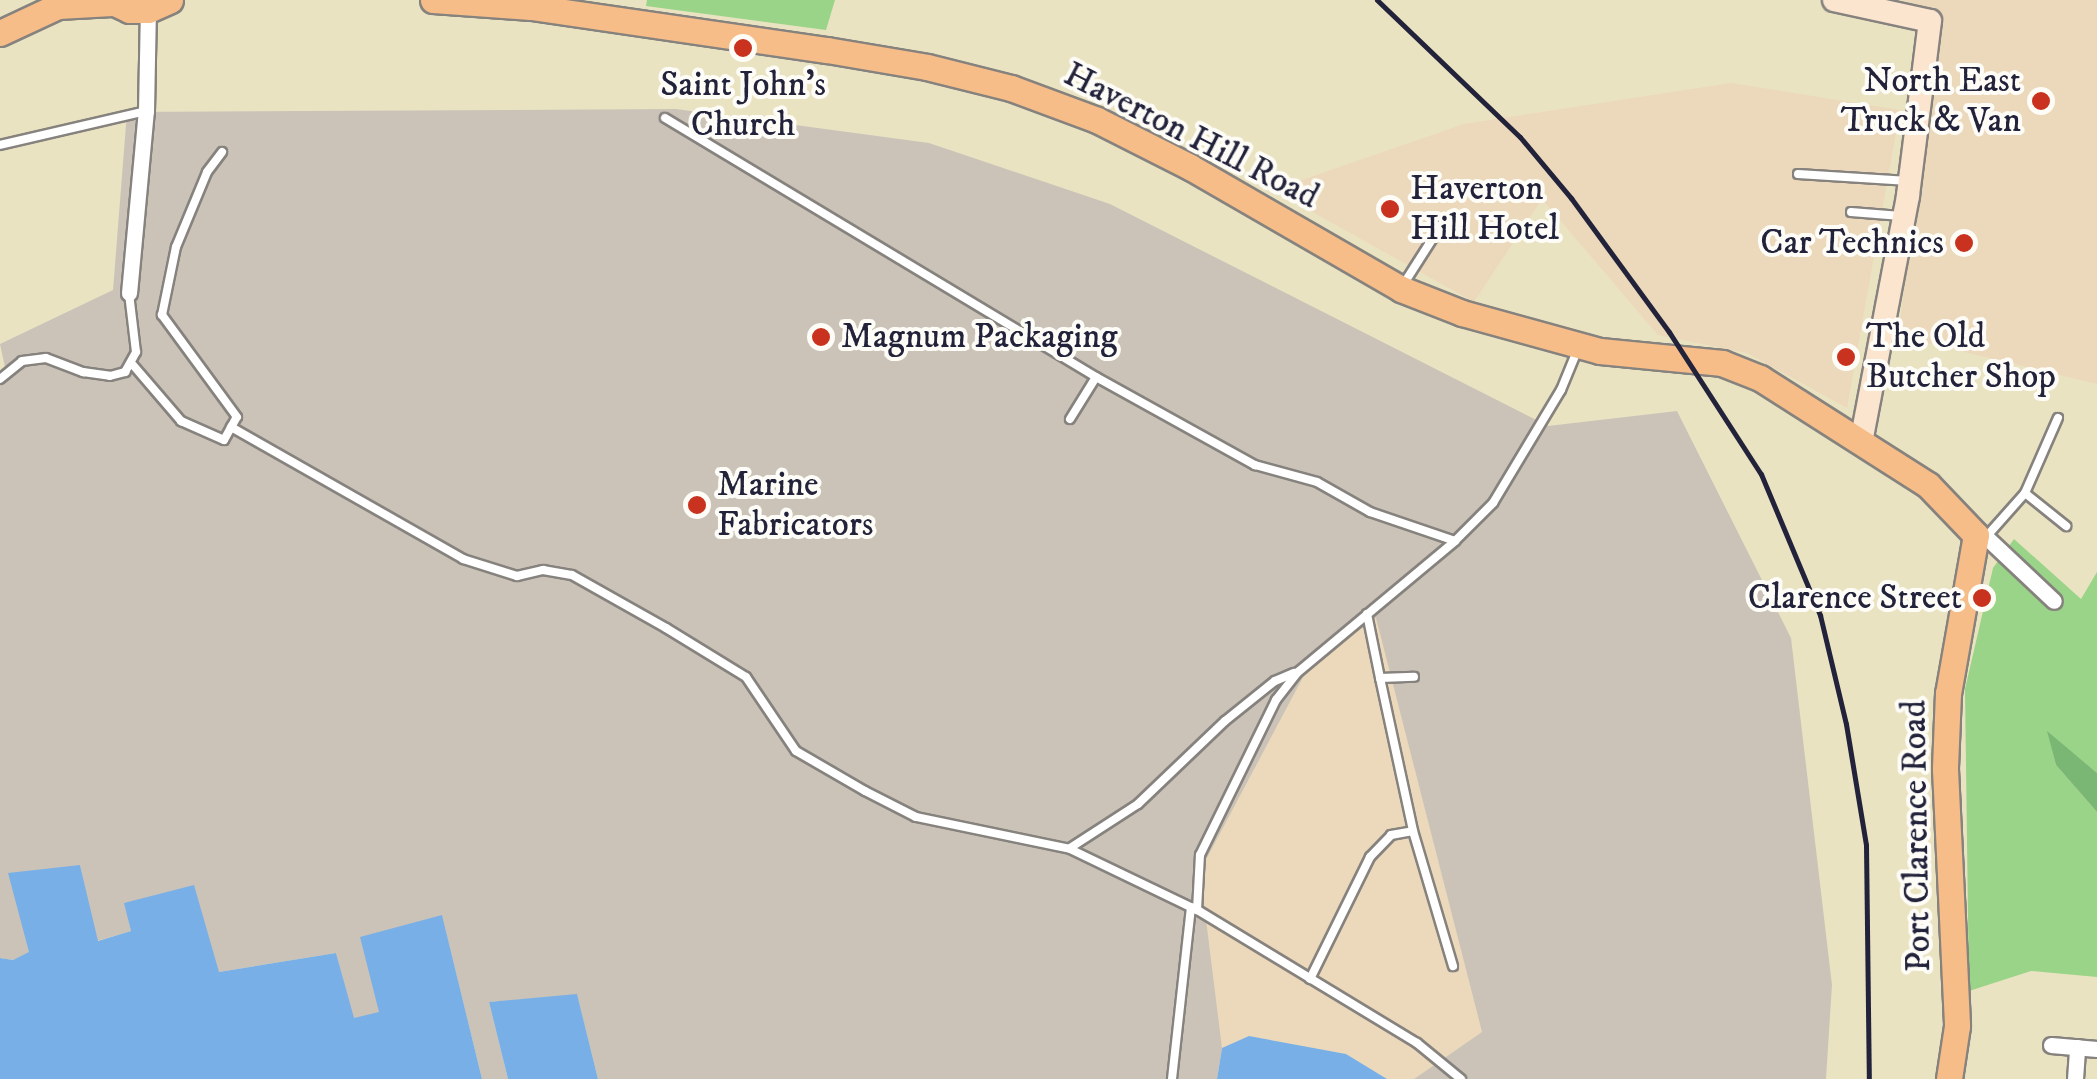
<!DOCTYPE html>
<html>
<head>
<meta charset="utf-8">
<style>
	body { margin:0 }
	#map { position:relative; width:2097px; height:1079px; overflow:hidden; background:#eae3c2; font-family:"IM FELL DW Pica",serif }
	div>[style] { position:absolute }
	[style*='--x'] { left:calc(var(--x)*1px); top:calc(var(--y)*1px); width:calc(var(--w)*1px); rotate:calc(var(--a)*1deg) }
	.built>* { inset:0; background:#ecd8ba }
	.industrial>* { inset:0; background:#cbc3b8 }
	.green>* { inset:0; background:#99d488 }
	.forest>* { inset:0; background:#7ab674 }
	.water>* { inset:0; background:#79afe7 }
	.roads { filter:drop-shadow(2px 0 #86827e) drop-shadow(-2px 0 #86827e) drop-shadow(0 2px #86827e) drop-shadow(0 -2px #86827e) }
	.service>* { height:8px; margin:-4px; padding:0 4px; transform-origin:4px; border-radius:4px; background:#fff }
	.minor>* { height:15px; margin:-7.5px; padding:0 7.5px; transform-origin:7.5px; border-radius:7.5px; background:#fff }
	.secondary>* { height:22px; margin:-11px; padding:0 11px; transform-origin:11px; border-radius:11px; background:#fce5cf }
	.primary>* { height:25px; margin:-12.5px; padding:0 12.5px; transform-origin:12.5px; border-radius:12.5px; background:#f7bd88 }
	.rail>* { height:5px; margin:-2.5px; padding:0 2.5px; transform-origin:2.5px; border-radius:2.5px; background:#22223b }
	.dots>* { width:28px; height:28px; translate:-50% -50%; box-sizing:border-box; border:5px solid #fdfcf7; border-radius:50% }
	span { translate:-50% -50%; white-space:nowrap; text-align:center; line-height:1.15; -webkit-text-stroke:8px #fdfcf7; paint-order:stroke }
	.poi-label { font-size:35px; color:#22223b }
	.right { translate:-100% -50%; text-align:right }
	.left { translate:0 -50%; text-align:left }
	.street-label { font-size:35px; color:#22223b }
</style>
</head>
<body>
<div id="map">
	<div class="built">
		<i style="clip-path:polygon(1902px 0,2097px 0,2097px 384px,1898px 336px,1941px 12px)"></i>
		<i style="clip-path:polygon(1731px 83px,1900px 110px,1847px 408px,1747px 353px,1658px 335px,1542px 199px,1474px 302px,1273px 190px,1464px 124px)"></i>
		<i style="clip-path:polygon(1376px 617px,1482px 1032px,1414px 1079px,1387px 1079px,1346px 1054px,1249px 1036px,1222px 1048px,1200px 871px,1309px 666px)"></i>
	</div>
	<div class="industrial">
		<i style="clip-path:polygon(676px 109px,929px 143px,1110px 204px,1548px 426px,1677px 411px,1791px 638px,1832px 985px,1826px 1079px,1414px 1079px,1482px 1032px,1376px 618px,1309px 666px,1200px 871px,1222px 1048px,1217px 1079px,598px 1079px,577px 995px,489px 1002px,508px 1079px,482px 1079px,442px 916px,379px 1013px,353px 1019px,336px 953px,219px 972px,125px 902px,131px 931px,97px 941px,80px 865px,29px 953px,13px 960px,0 958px,0 374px,5px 367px,0 344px,113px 290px,127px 112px)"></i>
	</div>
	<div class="green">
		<i style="clip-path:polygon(647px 0,835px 0,826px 30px,646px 6px)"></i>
		<i style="clip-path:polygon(2014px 539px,2081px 599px,2097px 572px,2097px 773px,2048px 733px,2056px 765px,2097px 812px,2097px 977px,2031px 971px,1969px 991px,1965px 689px,1993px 568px)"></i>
	</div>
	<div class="forest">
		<i style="clip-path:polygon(2047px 731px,2097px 773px,2097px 812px,2056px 765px)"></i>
	</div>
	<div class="water">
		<i style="clip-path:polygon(80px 865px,98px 941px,131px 931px,124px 903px,194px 885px,219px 972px,336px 953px,354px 1018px,379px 1012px,360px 937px,442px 915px,482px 1079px,0 1079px,0 958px,13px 960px,29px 952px,8px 873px)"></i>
		<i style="clip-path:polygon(577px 994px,598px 1079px,508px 1079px,489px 1002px)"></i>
		<i style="clip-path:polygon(1249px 1036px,1346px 1054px,1387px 1079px,1217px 1079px,1222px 1048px)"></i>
	</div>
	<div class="roads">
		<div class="service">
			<i style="--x:665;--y:118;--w:503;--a:31"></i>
			<i style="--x:0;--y:145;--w:150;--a:-13.1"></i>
			<i style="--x:1798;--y:174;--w:111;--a:3.6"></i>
			<i style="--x:1851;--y:212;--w:50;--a:4.6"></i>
			<i style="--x:1403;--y:285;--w:78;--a:-57.5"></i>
			<i style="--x:133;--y:365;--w:74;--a:49.4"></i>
			<i style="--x:181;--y:421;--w:47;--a:23.8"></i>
			<i style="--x:224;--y:440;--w:26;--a:-61"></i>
			<i style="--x:237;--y:417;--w:127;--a:-126.3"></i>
			<i style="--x:162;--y:315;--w:69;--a:-78.4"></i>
			<i style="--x:176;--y:247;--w:81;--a:-67.5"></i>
			<i style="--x:207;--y:172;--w:25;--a:-53"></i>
			<i style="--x:0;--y:379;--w:28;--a:-39"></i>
			<i style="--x:22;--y:361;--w:24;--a:-7"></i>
			<i style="--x:46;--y:358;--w:40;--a:21"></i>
			<i style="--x:83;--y:372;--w:27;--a:8"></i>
			<i style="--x:110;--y:376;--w:16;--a:-15"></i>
			<i style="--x:125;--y:372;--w:23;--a:-61"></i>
			<i style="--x:136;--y:352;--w:59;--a:-96.8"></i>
			<i style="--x:1070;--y:419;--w:49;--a:-58.2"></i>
			<i style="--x:1096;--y:377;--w:182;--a:29"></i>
			<i style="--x:1255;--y:465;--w:64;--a:15.3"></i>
			<i style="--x:1317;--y:482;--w:61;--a:29.5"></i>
			<i style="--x:1370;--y:512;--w:90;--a:18.8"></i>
			<i style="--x:231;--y:427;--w:267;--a:29.6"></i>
			<i style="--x:463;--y:559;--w:57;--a:17.5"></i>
			<i style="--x:517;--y:576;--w:27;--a:-13"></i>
			<i style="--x:543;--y:570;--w:29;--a:10"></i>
			<i style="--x:572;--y:575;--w:108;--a:29.4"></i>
			<i style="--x:666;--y:628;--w:94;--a:31.5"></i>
			<i style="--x:746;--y:677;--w:89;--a:56"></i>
			<i style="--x:796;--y:751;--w:80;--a:30.1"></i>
			<i style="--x:865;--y:791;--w:57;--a:27"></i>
			<i style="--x:916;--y:817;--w:157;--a:11.7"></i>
			<i style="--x:1070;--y:849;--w:141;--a:25.7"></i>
			<i style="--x:2025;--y:493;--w:53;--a:38.8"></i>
			<i style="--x:1986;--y:537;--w:59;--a:-48.4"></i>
			<i style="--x:2025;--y:493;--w:82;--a:-66.3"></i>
			<i style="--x:1367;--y:614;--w:65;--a:78.5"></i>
			<i style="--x:1380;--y:678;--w:34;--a:-2"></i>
			<i style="--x:1380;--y:678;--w:157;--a:77.8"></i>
			<i style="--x:1413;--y:831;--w:141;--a:73.5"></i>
			<i style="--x:1070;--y:848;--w:81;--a:-32.9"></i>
			<i style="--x:1138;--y:804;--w:120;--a:-43.7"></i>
			<i style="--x:1225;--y:721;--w:64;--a:-38.7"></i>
			<i style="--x:1275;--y:681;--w:21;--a:-23"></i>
			<i style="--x:1310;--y:979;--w:136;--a:-63.8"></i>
			<i style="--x:1370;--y:857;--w:30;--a:-46"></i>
			<i style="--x:1391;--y:835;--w:22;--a:-10"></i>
			<i style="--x:1172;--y:1079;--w:173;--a:-83.7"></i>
			<i style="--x:1461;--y:1079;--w:57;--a:-140.7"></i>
			<i style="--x:1417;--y:1043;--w:257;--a:-148.8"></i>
			<i style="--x:1197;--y:910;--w:55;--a:-86.9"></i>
			<i style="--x:1200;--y:855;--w:173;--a:-63.9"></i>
			<i style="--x:1276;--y:700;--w:36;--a:-52"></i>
			<i style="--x:1298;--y:672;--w:204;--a:-39.8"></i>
			<i style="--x:1455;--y:541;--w:54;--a:-45"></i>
			<i style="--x:1493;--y:503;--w:132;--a:-59"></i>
			<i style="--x:1561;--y:390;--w:42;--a:-67.7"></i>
		</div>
		<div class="minor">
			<i style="--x:129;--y:293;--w:183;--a:-84.7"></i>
			<i style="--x:146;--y:111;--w:101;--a:-88.9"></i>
			<i style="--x:1976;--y:535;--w:10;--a:11"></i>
			<i style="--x:1986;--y:537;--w:93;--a:43.3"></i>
			<i style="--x:2051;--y:1045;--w:46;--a:5"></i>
			<i style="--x:2075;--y:1079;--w:32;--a:-86"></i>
		</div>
		<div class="secondary">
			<i style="--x:1834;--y:0;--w:98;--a:12.3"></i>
			<i style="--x:1930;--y:21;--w:176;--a:97.2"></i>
			<i style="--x:1908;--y:196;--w:250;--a:100.8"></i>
		</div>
		<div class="primary">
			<i style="--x:108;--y:0;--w:23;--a:25"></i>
			<i style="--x:129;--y:10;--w:19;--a:0"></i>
			<i style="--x:148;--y:10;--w:24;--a:-24"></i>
			<i style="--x:433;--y:0;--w:98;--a:4.1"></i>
			<i style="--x:531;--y:7;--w:299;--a:8.3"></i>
			<i style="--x:827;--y:50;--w:101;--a:9.6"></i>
			<i style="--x:927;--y:67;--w:87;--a:14"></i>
			<i style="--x:1011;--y:88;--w:92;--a:20.4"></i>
			<i style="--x:1097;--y:120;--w:104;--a:26.8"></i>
			<i style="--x:1190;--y:167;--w:244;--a:30"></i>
			<i style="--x:1401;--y:289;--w:66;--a:21.5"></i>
			<i style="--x:1462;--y:313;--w:143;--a:15.4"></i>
			<i style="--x:1600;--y:351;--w:123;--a:5.6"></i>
			<i style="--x:1722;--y:363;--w:41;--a:21.5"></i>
			<i style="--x:1760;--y:378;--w:199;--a:32.5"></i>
			<i style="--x:1928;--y:485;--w:69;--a:46.2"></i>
			<i style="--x:1976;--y:535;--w:160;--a:100"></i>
			<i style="--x:1948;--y:693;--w:76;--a:92.3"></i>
			<i style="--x:1945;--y:769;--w:257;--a:87.3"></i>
			<i style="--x:1957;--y:1026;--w:54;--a:98.6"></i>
			<i style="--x:0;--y:33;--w:64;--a:-25"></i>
			<i style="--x:58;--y:6;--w:54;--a:-3.2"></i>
		</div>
	</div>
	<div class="rail">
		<i style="--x:1377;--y:0;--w:198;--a:43.8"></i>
		<i style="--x:1520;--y:137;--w:80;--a:50.1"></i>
		<i style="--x:1571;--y:198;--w:166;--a:53.8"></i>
		<i style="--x:1669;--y:332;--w:169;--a:57.1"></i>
		<i style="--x:1761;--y:474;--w:153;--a:67.3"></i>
		<i style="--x:1820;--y:615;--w:112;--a:76.6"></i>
		<i style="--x:1846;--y:724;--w:123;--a:80.6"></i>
		<i style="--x:1866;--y:845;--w:234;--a:89.3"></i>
	</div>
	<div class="dots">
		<i style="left:743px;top:48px;background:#c8321e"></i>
		<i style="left:2041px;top:101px;background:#c8321e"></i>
		<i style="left:1390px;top:209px;background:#c8321e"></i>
		<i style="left:1964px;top:243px;background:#c8321e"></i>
		<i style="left:821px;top:337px;background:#c8321e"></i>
		<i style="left:1846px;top:357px;background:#c8321e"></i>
		<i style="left:697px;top:505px;background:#c8321e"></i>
		<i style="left:1982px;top:598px;background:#c8321e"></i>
	</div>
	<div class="poi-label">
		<span class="right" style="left:2021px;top:101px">North East<br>Truck &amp; Van</span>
		<span style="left:743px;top:105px">Saint John's<br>Church</span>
		<span class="left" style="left:1410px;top:209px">Haverton<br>Hill Hotel</span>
		<span class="right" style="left:1944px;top:243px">Car Technics</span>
		<span class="left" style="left:841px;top:337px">Magnum Packaging</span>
		<span class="left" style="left:1866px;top:357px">The Old<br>Butcher Shop</span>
		<span class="left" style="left:717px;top:505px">Marine<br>Fabricators</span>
		<span class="right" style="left:1962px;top:598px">Clarence Street</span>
	</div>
	<div class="street-label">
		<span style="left:1191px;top:136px;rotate:27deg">Haverton Hill Road</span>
		<span style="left:1917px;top:836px;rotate:-91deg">Port Clarence Road</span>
	</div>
</div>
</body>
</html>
